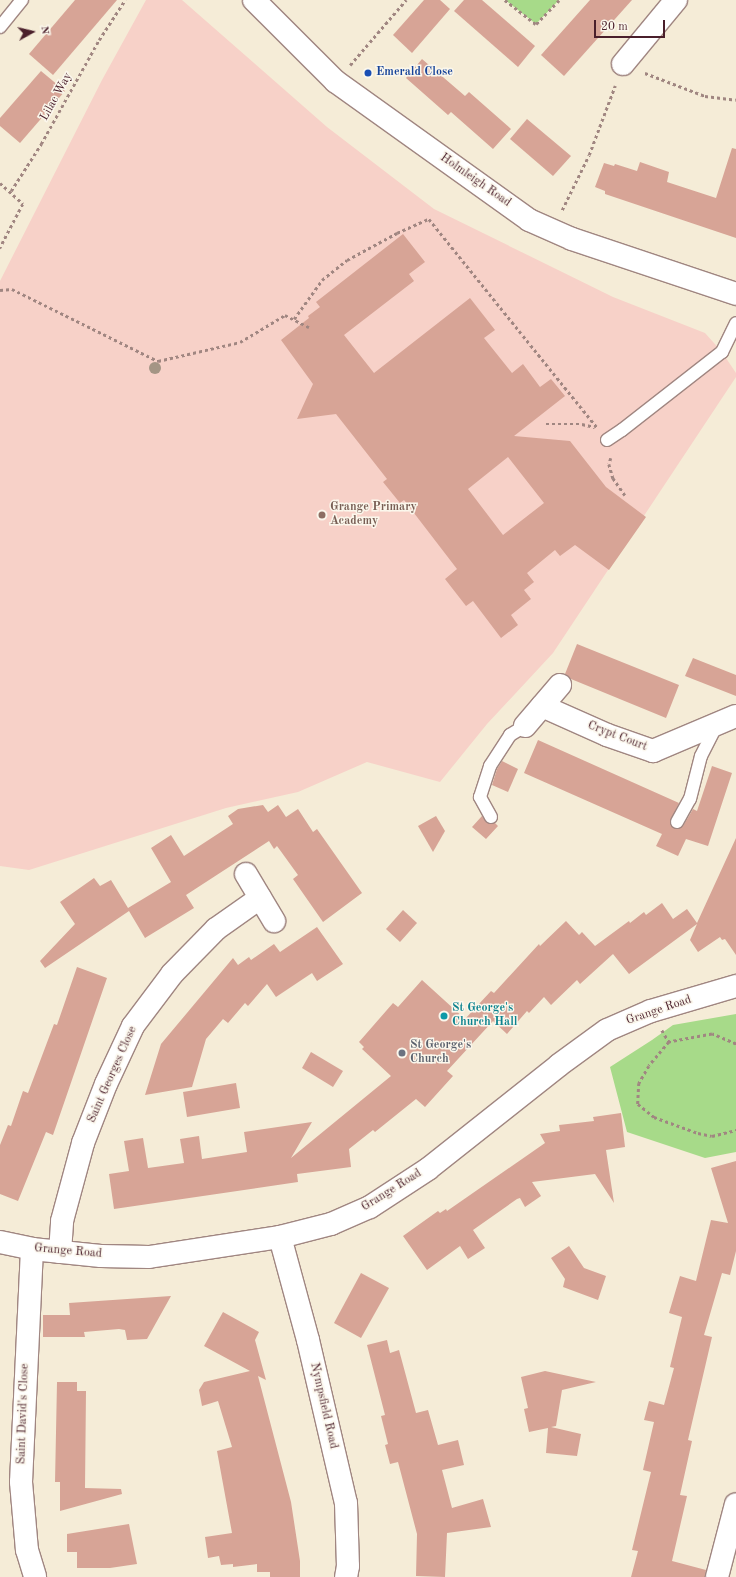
<!DOCTYPE html>
<html>
<head>
<meta charset="utf-8">
<style>
	body { margin:0 }
	#map { position:relative; width:736px; height:1577px; overflow:hidden; background:#f5ecd7; font-family:"Old Standard TT",serif }
	div>[style] { position:absolute }
	[style*='--x'] { left:calc(var(--x)*1px); top:calc(var(--y)*1px); width:calc(var(--w)*1px); rotate:calc(var(--a)*1deg) }
	.built>* { inset:0; background:#f7d1c8 }
	.green>* { inset:0; background:#a7da89 }
	.building>* { inset:0; background:#d7a496 }
	.path>* { height:2.5px; margin-top:-1.25px; transform-origin:0; background:repeating-linear-gradient(90deg,#a08681 0 3px,transparent 0 6px) }
	.roads { filter:drop-shadow(1px 0 #a08681) drop-shadow(-1px 0 #a08681) drop-shadow(0 1px #a08681) drop-shadow(0 -1px #a08681) }
	.lane>* { height:12px; margin:-6px; padding:0 6px; transform-origin:6px; border-radius:6px; background:#fff }
	.street>* { height:22px; margin:-11px; padding:0 11px; transform-origin:11px; border-radius:11px; background:#fff }
	.trees>* { width:12px; height:12px; margin:-6px; border-radius:50%; background:#a49585 }
	.dots>* { width:11px; height:11px; translate:-50% -50%; box-sizing:border-box; border:2px solid #fbf7ec; border-radius:50% }
	span { translate:-50% -50%; white-space:nowrap; text-align:center; line-height:1.15; -webkit-text-stroke:3px #fbf7ec; paint-order:stroke }
	.transit-label { font-size:12px; color:#164399; font-weight:700 }
	.left { translate:0 -50%; text-align:left }
	.street-label { font-size:12px; color:#4a1f2b }
	.education-label { font-size:12px; color:#785e54; font-weight:700 }
	.culture-label { font-size:12px; color:#0d838f; font-weight:700 }
	.worship-label { font-size:12px; color:#5b616d; font-weight:700 }
	.north { position:absolute; left:12px; top:12px; width:40px; height:40px; -webkit-text-stroke:3px #fbf7ec; paint-order:stroke; rotate:82deg; font-size:11px; font-weight:700; line-height:16px; text-align:center; color:#4a1f2b }
	.north::after { content:''; display:block; margin:auto; width:14px; height:18px; background:#4a1f2b; clip-path:polygon(50% 0,100% 100%,50% 72%,0 100%) }
	.scale { position:absolute; left:594px; top:20px; width:71px; height:18px; box-sizing:border-box; border:2px solid #4a1f2b; border-top:0; padding-left:5px; font-size:12px; line-height:14px; white-space:nowrap; color:#4a1f2b; -webkit-text-stroke:3px #fbf7ec; paint-order:stroke }
</style>
</head>
<body>
<div id="map">
	<div class="built">
		<i style="clip-path:polygon(146px 0,182px 0,327px 127px,434px 209px,613px 297px,705px 333px,722px 352px,736px 373px,736px 377px,553px 653px,487px 724px,440px 782px,367px 762px,298px 792px,226px 808px,29px 870px,0 866px,0 281px,102px 80px)"></i>
	</div>
	<div class="green">
		<i style="clip-path:polygon(505px 0,559px 0,536px 24px)"></i>
		<i style="clip-path:polygon(736px 1014px,736px 1152px,705px 1158px,627px 1132px,610px 1067px,652px 1040px,673px 1025px)"></i>
	</div>
	<div class="building">
		<i style="clip-path:polygon(75px 0,117px 0,53px 75px,29px 54px)"></i>
		<i style="clip-path:polygon(424px 0,440px 0,450px 9px,412px 53px,393px 35px)"></i>
		<i style="clip-path:polygon(464px 0,482px 0,535px 46px,518px 67px,454px 11px)"></i>
		<i style="clip-path:polygon(590px 0,632px 0,564px 76px,541px 55px)"></i>
		<i style="clip-path:polygon(422px 59px,465px 96px,469px 92px,511px 129px,493px 149px,451px 112px,448px 115px,406px 78px)"></i>
		<i style="clip-path:polygon(41px 71px,65px 91px,20px 143px,0 126px,0 118px)"></i>
		<i style="clip-path:polygon(527px 119px,571px 156px,553px 176px,510px 139px)"></i>
		<i style="clip-path:polygon(732px 148px,736px 149px,736px 238px,605px 194px,605px 191px,595px 187px,604px 163px,614px 166px,615px 164px,637px 171px,640px 162px,669px 172px,667px 182px,716px 198px)"></i>
		<i style="clip-path:polygon(evenodd,403px 234px,425px 262px,409px 274px,414px 281px,344px 335px,374px 373px,470px 298px,495px 330px,484px 338px,512px 373px,523px 364px,540px 387px,551px 379px,565px 396px,514px 436px,570px 441px,606px 487px,646px 517px,609px 570px,575px 545px,560px 556px,555px 550px,527px 573px,534px 582px,524px 590px,531px 599px,511px 615px,518px 625px,501px 638px,473px 601px,466px 606px,445px 579px,457px 569px,404px 500px,400px 503px,383px 482px,387px 479px,336px 414px,297px 419px,313px 384px,281px 340px,309px 318px,308px 316px,320px 307px,316px 302px,403px 234px,508px 457px,544px 503px,503px 535px,468px 489px,508px 457px)"></i>
		<i style="clip-path:polygon(577px 644px,679px 685px,666px 718px,571px 679px,565px 674px)"></i>
		<i style="clip-path:polygon(693px 658px,736px 675px,736px 696px,685px 676px)"></i>
		<i style="clip-path:polygon(538px 740px,679px 803px,670px 822px,671px 826px,677px 829px,683px 826px,693px 809px,697px 811px,712px 766px,732px 773px,708px 846px,686px 839px,678px 856px,656px 846px,662px 834px,524px 773px)"></i>
		<i style="clip-path:polygon(502px 761px,518px 769px,508px 792px,492px 785px,497px 769px)"></i>
		<i style="clip-path:polygon(263px 805px,268px 812px,278px 805px,286px 817px,298px 809px,313px 832px,317px 829px,362px 893px,323px 922px,293px 879px,298px 875px,277px 846px,274px 849px,269px 841px,186px 895px,194px 908px,145px 938px,129px 911px,45px 968px,40px 961px,75px 924px,60px 902px,94px 878px,100px 886px,111px 880px,128px 908px,171px 882px,151px 848px,171px 835px,184px 856px,233px 824px,228px 816px,238px 809px)"></i>
		<i style="clip-path:polygon(436px 816px,445px 831px,433px 852px,418px 826px)"></i>
		<i style="clip-path:polygon(482px 816px,487px 823px,495px 823px,498px 826px,486px 839px,472px 827px)"></i>
		<i style="clip-path:polygon(736px 838px,736px 955px,725px 939px,722px 940px,720px 937px,698px 952px,690px 940px,697px 924px,629px 974px,613px 954px,580px 984px,577px 980px,551px 1005px,544px 997px,529px 1013px,527px 1011px,507px 1034px,493px 1021px,447px 1071px,453px 1076px,425px 1107px,416px 1099px,375px 1132px,373px 1130px,349px 1149px,351px 1167px,297px 1174px,298px 1182px,114px 1209px,109px 1174px,129px 1171px,124px 1141px,143px 1138px,148px 1168px,184px 1163px,180px 1139px,199px 1136px,202px 1159px,247px 1152px,244px 1132px,312px 1122px,291px 1158px,391px 1076px,362px 1049px,364px 1047px,359px 1042px,393px 1003px,398px 1007px,422px 980px,465px 1019px,491px 991px,494px 993px,539px 944px,540px 946px,566px 921px,579px 935px,582px 932px,595px 946px,629px 921px,630px 923px,644px 912px,646px 915px,662px 903px,673px 919px,687px 909px,697px 923px)"></i>
		<i style="clip-path:polygon(403px 910px,417px 923px,400px 942px,386px 929px)"></i>
		<i style="clip-path:polygon(317px 927px,343px 964px,317px 981px,312px 973px,276px 997px,267px 984px,248px 1006px,245px 1003px,228px 1023px,223px 1019px,206px 1039px,192px 1087px,145px 1095px,161px 1044px,233px 958px,238px 965px,249px 957px,251px 960px,274px 944px,280px 952px)"></i>
		<i style="clip-path:polygon(77px 967px,107px 978px,53px 1135px,46px 1132px,18px 1201px,0 1194px,0 1145px,8px 1125px,11px 1126px,23px 1091px,28px 1093px,54px 1024px,57px 1025px)"></i>
		<i style="clip-path:polygon(311px 1052px,343px 1071px,333px 1087px,302px 1068px)"></i>
		<i style="clip-path:polygon(236px 1083px,240px 1108px,187px 1117px,183px 1092px)"></i>
		<i style="clip-path:polygon(621px 1113px,625px 1147px,606px 1150px,614px 1203px,595px 1174px,532px 1182px,541px 1196px,525px 1207px,520px 1198px,517px 1199px,473px 1230px,485px 1248px,468px 1259px,460px 1246px,427px 1270px,403px 1236px,438px 1211px,440px 1213px,446px 1209px,447px 1211px,545px 1143px,540px 1134px,560px 1131px,559px 1125px,594px 1121px,593px 1117px)"></i>
		<i style="clip-path:polygon(736px 1161px,736px 1251px,730px 1275px,722px 1273px,704px 1335px,712px 1337px,688px 1440px,692px 1441px,680px 1495px,687px 1496px,672px 1561px,706px 1570px,705px 1577px,631px 1577px,638px 1551px,632px 1550px,651px 1472px,643px 1470px,654px 1422px,644px 1420px,649px 1401px,664px 1405px,674px 1368px,670px 1367px,682px 1317px,669px 1313px,680px 1276px,696px 1281px,711px 1220px,728px 1223px,711px 1168px)"></i>
		<i style="clip-path:polygon(569px 1246px,584px 1268px,606px 1276px,598px 1300px,563px 1287px,565px 1279px,551px 1258px)"></i>
		<i style="clip-path:polygon(361px 1273px,389px 1288px,361px 1338px,334px 1323px)"></i>
		<i style="clip-path:polygon(171px 1296px,147px 1339px,127px 1340px,125px 1330px,119px 1329px,84px 1332px,85px 1337px,43px 1337px,43px 1315px,70px 1315px,69px 1303px)"></i>
		<i style="clip-path:polygon(223px 1312px,259px 1332px,255px 1340px,266px 1380px,258px 1376px,291px 1502px,300px 1561px,300px 1577px,270px 1577px,270px 1572px,257px 1572px,257px 1564px,233px 1567px,233px 1564px,221px 1565px,219px 1556px,208px 1558px,205px 1537px,232px 1533px,217px 1451px,232px 1447px,218px 1401px,202px 1406px,199px 1390px,204px 1382px,250px 1371px,204px 1346px)"></i>
		<i style="clip-path:polygon(387px 1340px,390px 1353px,399px 1350px,416px 1413px,428px 1410px,438px 1445px,458px 1440px,464px 1465px,442px 1470px,452px 1508px,483px 1499px,491px 1527px,447px 1533px,445px 1577px,416px 1576px,417px 1534px,398px 1462px,390px 1464px,385px 1445px,388px 1444px,381px 1416px,385px 1415px,367px 1345px)"></i>
		<i style="clip-path:polygon(545px 1371px,596px 1382px,562px 1390px,556px 1426px,551px 1427px,581px 1434px,577px 1456px,546px 1453px,548px 1428px,529px 1432px,524px 1409px,528px 1408px,521px 1377px)"></i>
		<i style="clip-path:polygon(57px 1382px,77px 1382px,77px 1391px,86px 1391px,85px 1488px,121px 1489px,122px 1494px,60px 1511px,60px 1482px,55px 1482px)"></i>
		<i style="clip-path:polygon(129px 1524px,137px 1564px,110px 1568px,77px 1568px,77px 1552px,67px 1552px,67px 1534px)"></i>
	</div>
	<div class="path">
		<i style="--x:505;--y:0;--w:39;--a:38"></i>
		<i style="--x:536;--y:24;--w:33;--a:-46"></i>
		<i style="--x:350;--y:65;--w:86;--a:-49.3"></i>
		<i style="--x:645;--y:73;--w:64;--a:21"></i>
		<i style="--x:705;--y:96;--w:31;--a:7"></i>
		<i style="--x:0;--y:183;--w:31;--a:42"></i>
		<i style="--x:23;--y:204;--w:50;--a:117.6"></i>
		<i style="--x:11;--y:191;--w:56;--a:-57.4"></i>
		<i style="--x:41;--y:144;--w:119;--a:-60.9"></i>
		<i style="--x:99;--y:40;--w:48;--a:-57"></i>
		<i style="--x:562;--y:210;--w:61;--a:-63.9"></i>
		<i style="--x:589;--y:155;--w:74;--a:-69.4"></i>
		<i style="--x:0;--y:290;--w:12;--a:-5"></i>
		<i style="--x:12;--y:289;--w:163;--a:26.3"></i>
		<i style="--x:158;--y:361;--w:84;--a:-13"></i>
		<i style="--x:240;--y:342;--w:52;--a:-31"></i>
		<i style="--x:285;--y:315;--w:27;--a:27"></i>
		<i style="--x:294;--y:319;--w:48;--a:-54.3"></i>
		<i style="--x:322;--y:280;--w:32;--a:-39"></i>
		<i style="--x:347;--y:260;--w:57;--a:-28.4"></i>
		<i style="--x:397;--y:233;--w:35;--a:-24"></i>
		<i style="--x:429;--y:219;--w:267;--a:51.1"></i>
		<i style="--x:546;--y:424;--w:36;--a:0"></i>
		<i style="--x:582;--y:424;--w:13;--a:13"></i>
		<i style="--x:611;--y:458;--w:6;--a:108"></i>
		<i style="--x:609;--y:464;--w:15;--a:74"></i>
		<i style="--x:613;--y:478;--w:21;--a:55"></i>
		<i style="--x:662;--y:1030;--w:14;--a:60"></i>
		<i style="--x:736;--y:1044;--w:26;--a:-157"></i>
		<i style="--x:712;--y:1034;--w:44;--a:169.5"></i>
		<i style="--x:669;--y:1042;--w:31;--a:130"></i>
		<i style="--x:649;--y:1066;--w:20;--a:120"></i>
		<i style="--x:639;--y:1083;--w:21;--a:93"></i>
		<i style="--x:638;--y:1104;--w:21;--a:39"></i>
		<i style="--x:654;--y:1117;--w:47;--a:20"></i>
		<i style="--x:698;--y:1133;--w:14;--a:12"></i>
		<i style="--x:712;--y:1136;--w:25;--a:-14"></i>
	</div>
	<div class="roads">
		<div class="lane">
			<i style="--x:0;--y:27;--w:35;--a:-51"></i>
			<i style="--x:607;--y:440;--w:18;--a:-34"></i>
			<i style="--x:622;--y:430;--w:127;--a:-38"></i>
			<i style="--x:722;--y:352;--w:32;--a:-64"></i>
			<i style="--x:491;--y:817;--w:23;--a:-119"></i>
			<i style="--x:480;--y:797;--w:33;--a:-72"></i>
			<i style="--x:490;--y:766;--w:37;--a:-57"></i>
			<i style="--x:510;--y:735;--w:17;--a:-31"></i>
			<i style="--x:677;--y:822;--w:26;--a:-61"></i>
			<i style="--x:690;--y:799;--w:44;--a:-75.7"></i>
			<i style="--x:701;--y:756;--w:34;--a:-63"></i>
		</div>
		<div class="street">
			<i style="--x:254;--y:0;--w:115;--a:45"></i>
			<i style="--x:335;--y:81;--w:239;--a:35.6"></i>
			<i style="--x:529;--y:220;--w:47;--a:23.8"></i>
			<i style="--x:572;--y:239;--w:173;--a:18.5"></i>
			<i style="--x:623;--y:64;--w:83;--a:-50.4"></i>
			<i style="--x:542;--y:706;--w:71;--a:24"></i>
			<i style="--x:607;--y:735;--w:49;--a:19.2"></i>
			<i style="--x:653;--y:751;--w:90;--a:-22.9"></i>
			<i style="--x:525;--y:726;--w:54;--a:-49.5"></i>
			<i style="--x:246;--y:874;--w:55;--a:59.2"></i>
			<i style="--x:280;--y:1237;--w:107;--a:74.8"></i>
			<i style="--x:308;--y:1340;--w:167;--a:76.9"></i>
			<i style="--x:346;--y:1503;--w:63;--a:88.2"></i>
			<i style="--x:348;--y:1566;--w:11;--a:100"></i>
			<i style="--x:0;--y:1242;--w:33;--a:12"></i>
			<i style="--x:32;--y:1249;--w:69;--a:5.8"></i>
			<i style="--x:101;--y:1256;--w:48;--a:1.2"></i>
			<i style="--x:149;--y:1257;--w:133;--a:-8.7"></i>
			<i style="--x:280;--y:1237;--w:53;--a:-14.3"></i>
			<i style="--x:331;--y:1224;--w:43;--a:-23.6"></i>
			<i style="--x:370;--y:1207;--w:69;--a:-33.2"></i>
			<i style="--x:428;--y:1169;--w:167;--a:-38.4"></i>
			<i style="--x:559;--y:1065;--w:59;--a:-36.1"></i>
			<i style="--x:607;--y:1030;--w:48;--a:-23.4"></i>
			<i style="--x:651;--y:1011;--w:89;--a:-16.4"></i>
			<i style="--x:32;--y:1249;--w:233;--a:92.7"></i>
			<i style="--x:21;--y:1482;--w:68;--a:85"></i>
			<i style="--x:27;--y:1550;--w:28;--a:73"></i>
			<i style="--x:60;--y:1252;--w:31;--a:-86"></i>
			<i style="--x:62;--y:1221;--w:81;--a:-74.9"></i>
			<i style="--x:83;--y:1143;--w:63;--a:-68.7"></i>
			<i style="--x:106;--y:1084;--w:64;--a:-65"></i>
			<i style="--x:133;--y:1026;--w:65;--a:-53.1"></i>
			<i style="--x:172;--y:974;--w:63;--a:-45.6"></i>
			<i style="--x:216;--y:929;--w:54;--a:-35.2"></i>
			<i style="--x:717;--y:1577;--w:75;--a:-75.4"></i>
		</div>
	</div>
	<div class="trees">
		<i style="left:155px;top:368px"></i>
	</div>
	<div class="dots">
		<i style="left:368px;top:73px;background:#1a4fb4"></i>
		<i style="left:322px;top:515px;background:#8d6e63"></i>
		<i style="left:444px;top:1016px;background:#0f9aa8"></i>
		<i style="left:402px;top:1053px;background:#6b7280"></i>
	</div>
	<div class="transit-label">
		<span class="left" style="left:376px;top:73px">Emerald Close</span>
	</div>
	<div class="street-label">
		<span style="left:57px;top:97px;rotate:-61deg">Lilac Way</span>
		<span style="left:475px;top:181px;rotate:35deg">Holmleigh Road</span>
		<span style="left:617px;top:737px;rotate:21deg">Crypt Court</span>
		<span style="left:659px;top:1011px;rotate:-19deg">Grange Road</span>
		<span style="left:113px;top:1075px;rotate:-66deg">Saint Georges Close</span>
		<span style="left:392px;top:1191px;rotate:-32deg">Grange Road</span>
		<span style="left:68px;top:1252px;rotate:5deg">Grange Road</span>
		<span style="left:323px;top:1406px;rotate:77deg">Nympsfield Road</span>
		<span style="left:24px;top:1414px;rotate:-88deg">Saint David's Close</span>
	</div>
	<div class="education-label">
		<span class="left" style="left:330px;top:515px">Grange Primary<br>Academy</span>
	</div>
	<div class="culture-label">
		<span class="left" style="left:452px;top:1016px">St George's<br>Church Hall</span>
	</div>
	<div class="worship-label">
		<span class="left" style="left:410px;top:1053px">St George's<br>Church</span>
	</div>
	<div class="north">N</div>
	<div class="scale">20 m</div>
</div>
</body>
</html>
